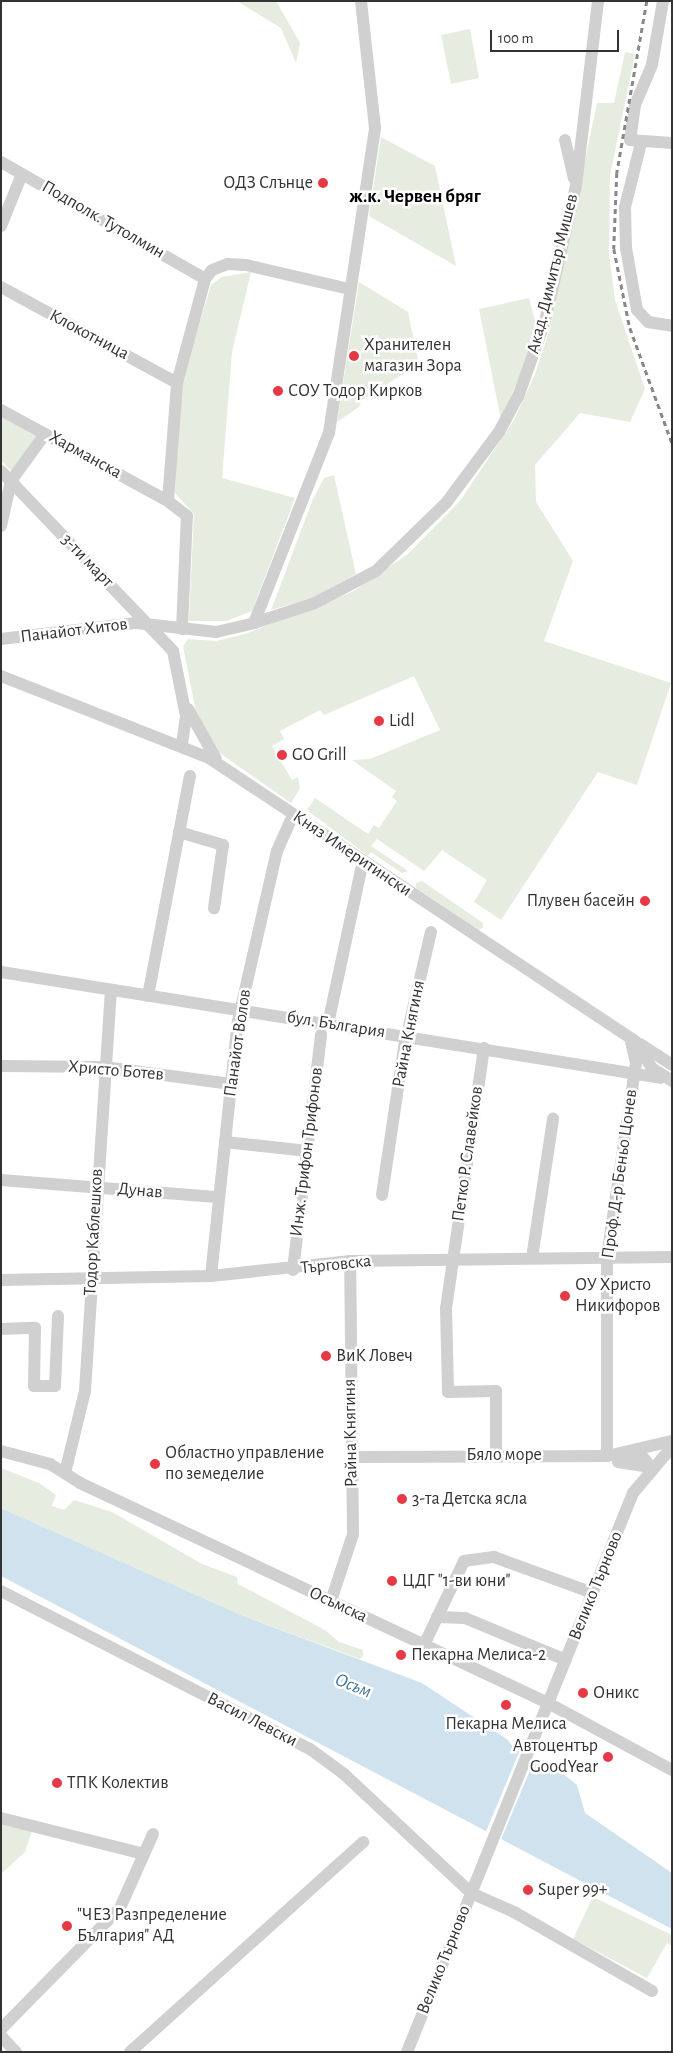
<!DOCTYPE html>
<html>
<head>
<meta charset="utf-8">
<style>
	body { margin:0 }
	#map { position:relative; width:673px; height:2053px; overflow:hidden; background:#fff; font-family:"Alegreya Sans",sans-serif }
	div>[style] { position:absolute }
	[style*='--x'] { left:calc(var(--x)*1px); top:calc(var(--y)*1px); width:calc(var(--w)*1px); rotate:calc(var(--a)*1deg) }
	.green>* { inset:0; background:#e6ecdf }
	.water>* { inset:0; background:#cfe2ee }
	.pier>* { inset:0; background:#fff }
	.minor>* { height:12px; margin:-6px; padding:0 6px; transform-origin:6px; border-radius:6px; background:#d0d0d0 }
	.rail>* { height:2.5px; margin-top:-1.25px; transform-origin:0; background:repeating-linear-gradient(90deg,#888 0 5px,transparent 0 9px) }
	.dots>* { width:14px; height:14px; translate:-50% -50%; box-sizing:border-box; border:2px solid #fff; border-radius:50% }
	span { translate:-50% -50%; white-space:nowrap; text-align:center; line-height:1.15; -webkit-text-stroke:5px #fff; paint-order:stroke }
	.poi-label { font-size:18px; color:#333 }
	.right { translate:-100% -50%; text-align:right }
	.left { translate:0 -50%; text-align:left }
	.street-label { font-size:18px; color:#333 }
	.neighbourhood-label { font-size:19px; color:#000; font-weight:700 }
	.water-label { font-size:19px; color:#3f7597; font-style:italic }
	.frame { position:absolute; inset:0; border:2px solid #333; pointer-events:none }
	.scale { position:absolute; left:490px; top:30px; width:129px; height:22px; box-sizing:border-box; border:2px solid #333; border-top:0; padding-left:6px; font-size:15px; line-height:18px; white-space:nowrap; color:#333; -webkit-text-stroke:4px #fff; paint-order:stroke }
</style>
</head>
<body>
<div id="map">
	<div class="green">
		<i style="clip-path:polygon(237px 1px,276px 1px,300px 43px,296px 63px,281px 28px)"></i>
		<i style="clip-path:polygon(470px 29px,479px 78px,451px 84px,441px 35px)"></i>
		<i style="clip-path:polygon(625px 52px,635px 54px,610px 176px,609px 254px,615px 300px,645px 389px,630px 422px,580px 413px,535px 465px,536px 502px,573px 561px,544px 641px,671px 683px,637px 785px,598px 772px,501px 920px,474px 902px,487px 880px,442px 850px,424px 871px,377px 839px,371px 846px,408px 871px,402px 873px,371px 852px,368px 856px,307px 810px,315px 798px,368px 834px,374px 825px,379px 828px,397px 801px,392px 797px,396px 791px,352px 760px,370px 759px,440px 730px,414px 676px,324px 715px,320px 710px,280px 731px,284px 739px,272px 746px,292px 780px,298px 777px,300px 788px,291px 803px,214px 749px,196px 712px,183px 646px,188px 639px,216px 641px,245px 634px,352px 592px,408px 554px,460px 501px,514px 420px,535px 374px,550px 329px,597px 103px,614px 103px)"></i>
		<i style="clip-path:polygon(381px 137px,435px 166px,456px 266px,369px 216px)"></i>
		<i style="clip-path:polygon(251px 272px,232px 352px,222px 478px,295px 498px,252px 611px,226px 621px,189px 621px,194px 514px,175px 493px,181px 383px,211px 285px,222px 277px)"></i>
		<i style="clip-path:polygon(359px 282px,408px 312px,419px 364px,362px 400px,359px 407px,337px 422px)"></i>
		<i style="clip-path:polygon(529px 298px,538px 332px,501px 420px,479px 309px)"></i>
		<i style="clip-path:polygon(1px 415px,38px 435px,11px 471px,1px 460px)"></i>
		<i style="clip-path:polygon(334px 475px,356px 574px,315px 597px,271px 610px,313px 499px,324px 478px)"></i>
		<i style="clip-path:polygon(422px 881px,483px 923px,483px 928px,478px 930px,416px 888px,416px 883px)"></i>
		<i style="clip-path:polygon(1px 1468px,39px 1483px,56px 1495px,52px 1506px,64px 1510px,74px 1500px,112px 1512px,202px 1564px,237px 1577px,238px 1584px,325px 1630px,339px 1642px,363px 1650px,363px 1657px,360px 1659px,241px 1615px,1px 1508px)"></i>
		<i style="clip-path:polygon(1px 1823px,32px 1831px,25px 1852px,1px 1874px)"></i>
		<i style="clip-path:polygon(593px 1897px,672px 1935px,672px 1946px,667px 1943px,647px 1978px,573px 1939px)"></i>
	</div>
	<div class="water">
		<i style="clip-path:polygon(1px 1508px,241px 1615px,422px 1683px,508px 1740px,515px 1750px,548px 1762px,577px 1785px,585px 1813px,672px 1873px,672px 1929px,1px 1576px)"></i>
	</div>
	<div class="pier">
		<i style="clip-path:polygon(520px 1750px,536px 1756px,500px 1842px,485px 1834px)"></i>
	</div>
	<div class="minor">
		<i style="--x:663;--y:1;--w:65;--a:99.8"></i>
		<i style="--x:652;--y:65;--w:43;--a:113"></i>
		<i style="--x:635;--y:105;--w:35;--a:98"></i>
		<i style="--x:630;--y:140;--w:42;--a:4.1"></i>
		<i style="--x:565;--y:140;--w:39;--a:77"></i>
		<i style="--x:641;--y:143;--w:66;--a:104"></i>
		<i style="--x:625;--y:207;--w:41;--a:88.6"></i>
		<i style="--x:626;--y:248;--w:63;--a:79.9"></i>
		<i style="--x:637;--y:310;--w:16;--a:47"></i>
		<i style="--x:648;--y:322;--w:24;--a:9"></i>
		<i style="--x:1;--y:162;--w:235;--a:29.8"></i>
		<i style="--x:1;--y:226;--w:56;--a:-68"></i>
		<i style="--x:1;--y:287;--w:200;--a:28.6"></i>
		<i style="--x:1;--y:410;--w:190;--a:28.6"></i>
		<i style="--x:1;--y:471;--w:249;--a:46.3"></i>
		<i style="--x:173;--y:651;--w:66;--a:78.7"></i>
		<i style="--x:186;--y:716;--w:28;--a:98"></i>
		<i style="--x:1;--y:526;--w:46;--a:-77.5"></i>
		<i style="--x:11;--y:481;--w:58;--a:-54.1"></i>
		<i style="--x:254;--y:623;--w:204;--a:-68.5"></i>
		<i style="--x:329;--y:433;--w:308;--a:-81.4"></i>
		<i style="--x:375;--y:128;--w:128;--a:-96.3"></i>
		<i style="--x:182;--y:629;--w:113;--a:-87.5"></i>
		<i style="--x:187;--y:516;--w:24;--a:-142"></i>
		<i style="--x:168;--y:501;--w:118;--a:-85.6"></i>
		<i style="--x:177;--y:383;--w:108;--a:-74.9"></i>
		<i style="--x:205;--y:279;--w:11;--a:-52"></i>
		<i style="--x:212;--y:270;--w:17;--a:-21"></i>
		<i style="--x:228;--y:264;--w:18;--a:3"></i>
		<i style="--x:246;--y:265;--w:106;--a:13.1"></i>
		<i style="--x:1;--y:639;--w:136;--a:-6.8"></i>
		<i style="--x:136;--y:623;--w:81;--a:6.4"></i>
		<i style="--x:216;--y:632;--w:39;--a:-13"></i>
		<i style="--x:254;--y:623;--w:64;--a:-18.2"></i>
		<i style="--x:315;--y:603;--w:69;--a:-27.7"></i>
		<i style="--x:376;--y:571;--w:98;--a:-44.2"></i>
		<i style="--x:446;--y:503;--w:89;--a:-53.3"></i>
		<i style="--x:499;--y:432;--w:40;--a:-62"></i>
		<i style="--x:518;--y:397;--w:81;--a:-70.4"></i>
		<i style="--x:545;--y:321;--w:139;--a:-77.1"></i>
		<i style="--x:576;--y:186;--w:186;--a:-83.2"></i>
		<i style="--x:1;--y:676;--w:224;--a:21.5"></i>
		<i style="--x:209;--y:758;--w:511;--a:33.6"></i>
		<i style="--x:635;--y:1041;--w:32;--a:58"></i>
		<i style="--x:652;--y:1068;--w:24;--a:33"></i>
		<i style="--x:188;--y:709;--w:57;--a:60.8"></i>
		<i style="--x:179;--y:832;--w:46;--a:16.5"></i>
		<i style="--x:223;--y:845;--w:64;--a:98.1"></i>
		<i style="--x:1;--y:972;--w:668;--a:9.12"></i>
		<i style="--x:148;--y:996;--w:224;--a:-79.2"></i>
		<i style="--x:328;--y:1024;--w:167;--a:-77.9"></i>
		<i style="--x:640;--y:1044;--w:38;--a:33"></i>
		<i style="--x:484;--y:1048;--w:263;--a:98.3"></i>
		<i style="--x:446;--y:1308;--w:84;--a:88.6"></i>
		<i style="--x:448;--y:1392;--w:48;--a:-1.2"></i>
		<i style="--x:496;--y:1391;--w:64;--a:90"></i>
		<i style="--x:1;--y:1066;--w:103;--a:0.6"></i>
		<i style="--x:104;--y:1067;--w:128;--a:7.6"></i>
		<i style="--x:225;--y:1142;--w:83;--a:6.2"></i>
		<i style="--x:1;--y:1180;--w:219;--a:4.5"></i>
		<i style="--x:382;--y:1195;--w:150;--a:-81.5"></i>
		<i style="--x:404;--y:1047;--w:118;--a:-76.8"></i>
		<i style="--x:532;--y:1258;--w:141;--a:-81.4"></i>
		<i style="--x:293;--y:1270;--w:237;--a:-83.2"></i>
		<i style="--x:211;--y:1276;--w:256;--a:-84"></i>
		<i style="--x:238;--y:1021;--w:174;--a:-77.1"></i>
		<i style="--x:277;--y:851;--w:39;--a:-66"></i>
		<i style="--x:1;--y:1280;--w:210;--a:-1.1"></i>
		<i style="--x:211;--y:1276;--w:140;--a:-6.2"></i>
		<i style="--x:350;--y:1261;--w:322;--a:-0.7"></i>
		<i style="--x:1;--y:1329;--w:34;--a:-2"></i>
		<i style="--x:35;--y:1328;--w:58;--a:91"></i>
		<i style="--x:34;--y:1386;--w:21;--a:0"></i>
		<i style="--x:55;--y:1386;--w:70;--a:-87.5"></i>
		<i style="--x:1;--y:1451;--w:51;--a:14.9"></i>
		<i style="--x:50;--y:1464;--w:36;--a:32"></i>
		<i style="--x:80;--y:1483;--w:517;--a:25.18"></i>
		<i style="--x:548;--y:1703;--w:141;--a:28.4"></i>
		<i style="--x:607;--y:1456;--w:199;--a:-90"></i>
		<i style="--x:607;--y:1257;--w:196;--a:-81.5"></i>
		<i style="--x:636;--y:1063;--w:22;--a:-103"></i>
		<i style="--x:352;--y:1457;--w:255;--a:-0.2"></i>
		<i style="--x:607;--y:1456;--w:67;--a:-13"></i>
		<i style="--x:618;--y:1462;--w:33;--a:9"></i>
		<i style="--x:651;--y:1467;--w:17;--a:-130"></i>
		<i style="--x:640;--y:1454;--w:10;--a:-169"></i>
		<i style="--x:65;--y:1473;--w:84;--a:-76.3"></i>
		<i style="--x:85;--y:1391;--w:402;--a:-86.3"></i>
		<i style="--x:1;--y:1591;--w:347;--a:27.1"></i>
		<i style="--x:310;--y:1749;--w:42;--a:36.3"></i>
		<i style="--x:344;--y:1774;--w:174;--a:43.1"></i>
		<i style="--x:471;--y:1893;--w:47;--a:23.8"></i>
		<i style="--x:514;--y:1912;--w:159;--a:29.8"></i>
		<i style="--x:331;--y:1601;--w:71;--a:-71.8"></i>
		<i style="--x:353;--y:1534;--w:273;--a:-90.6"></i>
		<i style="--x:437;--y:1617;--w:28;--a:2"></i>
		<i style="--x:465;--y:1618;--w:109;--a:22.6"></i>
		<i style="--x:424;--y:1645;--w:93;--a:-64.5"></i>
		<i style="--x:464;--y:1561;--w:30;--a:-8"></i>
		<i style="--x:494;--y:1557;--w:105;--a:20"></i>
		<i style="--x:1;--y:1818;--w:147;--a:14.1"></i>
		<i style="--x:1;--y:2029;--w:170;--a:-45.5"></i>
		<i style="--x:120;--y:1908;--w:81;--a:-66"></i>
		<i style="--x:1;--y:2036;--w:22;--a:47"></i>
		<i style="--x:130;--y:2052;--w:314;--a:-42"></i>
		<i style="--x:407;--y:2052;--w:603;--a:-67.99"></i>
		<i style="--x:633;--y:1493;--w:60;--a:-49.7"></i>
	</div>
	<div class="rail">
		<i style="--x:647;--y:1;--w:175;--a:99.9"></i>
		<i style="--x:617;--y:173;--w:76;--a:92.3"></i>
		<i style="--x:614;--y:249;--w:81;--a:78.6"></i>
		<i style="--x:630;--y:328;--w:122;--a:69.9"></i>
	</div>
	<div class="dots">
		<i style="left:323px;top:183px;background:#e63946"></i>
		<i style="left:354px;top:356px;background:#e63946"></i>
		<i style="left:278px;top:391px;background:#e63946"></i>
		<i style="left:379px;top:721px;background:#e63946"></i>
		<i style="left:282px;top:755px;background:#e63946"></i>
		<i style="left:645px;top:901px;background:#e63946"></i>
		<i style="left:565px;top:1296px;background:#e63946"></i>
		<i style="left:326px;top:1356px;background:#e63946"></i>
		<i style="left:155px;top:1464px;background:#e63946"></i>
		<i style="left:402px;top:1499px;background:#e63946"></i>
		<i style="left:392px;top:1581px;background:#e63946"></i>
		<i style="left:401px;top:1655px;background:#e63946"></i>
		<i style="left:583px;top:1693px;background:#e63946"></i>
		<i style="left:506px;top:1705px;background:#e63946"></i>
		<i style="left:608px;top:1757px;background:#e63946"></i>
		<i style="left:57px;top:1783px;background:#e63946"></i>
		<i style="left:528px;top:1890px;background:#e63946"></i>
		<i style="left:67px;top:1926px;background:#e63946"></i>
	</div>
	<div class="poi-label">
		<span class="right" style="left:313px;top:183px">ОДЗ Слънце</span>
		<span class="left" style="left:364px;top:356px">Хранителен<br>магазин Зора</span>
		<span class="left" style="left:288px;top:391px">СОУ Тодор Кирков</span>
		<span class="left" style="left:389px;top:721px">Lidl</span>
		<span class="left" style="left:292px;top:755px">GO Grill</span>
		<span class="right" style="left:635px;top:901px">Плувен басейн</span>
		<span class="left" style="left:575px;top:1296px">ОУ Христо<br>Никифоров</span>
		<span class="left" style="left:336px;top:1356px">ВиК Ловеч</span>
		<span class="left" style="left:165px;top:1464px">Областно управление<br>по земеделие</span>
		<span class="left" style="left:412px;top:1499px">3-та Детска ясла</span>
		<span class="left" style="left:402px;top:1581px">ЦДГ "1-ви юни"</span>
		<span class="left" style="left:411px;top:1655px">Пекарна Мелиса-2</span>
		<span class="left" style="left:593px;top:1693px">Оникс</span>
		<span style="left:506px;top:1724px">Пекарна Мелиса</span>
		<span class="right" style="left:598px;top:1757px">Автоцентър<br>GoodYear</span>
		<span class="left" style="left:67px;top:1783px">ТПК Колектив</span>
		<span class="left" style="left:538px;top:1890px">Super 99+</span>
		<span class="left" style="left:77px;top:1926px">"ЧЕЗ Разпределение<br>България" АД</span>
	</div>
	<div class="street-label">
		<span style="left:103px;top:220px;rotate:30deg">Подполк. Тутолмин</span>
		<span style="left:553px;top:274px;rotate:-76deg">Акад. Димитър Мишев</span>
		<span style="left:89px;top:335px;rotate:28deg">Клокотница</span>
		<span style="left:85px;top:455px;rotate:29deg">Харманска</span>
		<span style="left:87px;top:561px;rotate:46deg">3-ти март</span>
		<span style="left:74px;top:631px;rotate:-7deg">Панайот Хитов</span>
		<span style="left:352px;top:854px;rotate:34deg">Княз Имеритински</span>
		<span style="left:336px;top:1025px;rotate:9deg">бул. България</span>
		<span style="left:409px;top:1034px;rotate:-79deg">Райна Княгиня</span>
		<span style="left:238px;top:1043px;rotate:-82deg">Панайот Волов</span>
		<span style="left:116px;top:1071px;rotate:5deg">Христо Ботев</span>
		<span style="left:307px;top:1152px;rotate:-83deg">Инж. Трифон Трифонов</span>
		<span style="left:468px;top:1154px;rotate:-82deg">Петко Р. Славейков</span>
		<span style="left:620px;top:1174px;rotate:-82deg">Проф. Д-р Беньо Цонев</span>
		<span style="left:140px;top:1191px;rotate:5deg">Дунав</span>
		<span style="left:94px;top:1232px;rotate:-87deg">Тодор Каблешков</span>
		<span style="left:336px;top:1265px;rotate:-6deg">Търговска</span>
		<span style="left:351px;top:1433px;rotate:-91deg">Райна Княгиня</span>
		<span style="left:504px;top:1455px">Бяло море</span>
		<span style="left:596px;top:1586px;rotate:-68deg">Велико Търново</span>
		<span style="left:338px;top:1605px;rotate:25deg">Осъмска</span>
		<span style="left:252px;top:1720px;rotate:27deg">Васил Левски</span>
		<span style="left:444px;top:1960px;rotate:-68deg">Велико Търново</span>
	</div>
	<div class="neighbourhood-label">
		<span style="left:415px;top:197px">ж.к. Червен бряг</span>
	</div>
	<div class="water-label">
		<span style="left:353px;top:1686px;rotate:22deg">Осъм</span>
	</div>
	<div class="frame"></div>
	<div class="scale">100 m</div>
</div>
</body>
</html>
